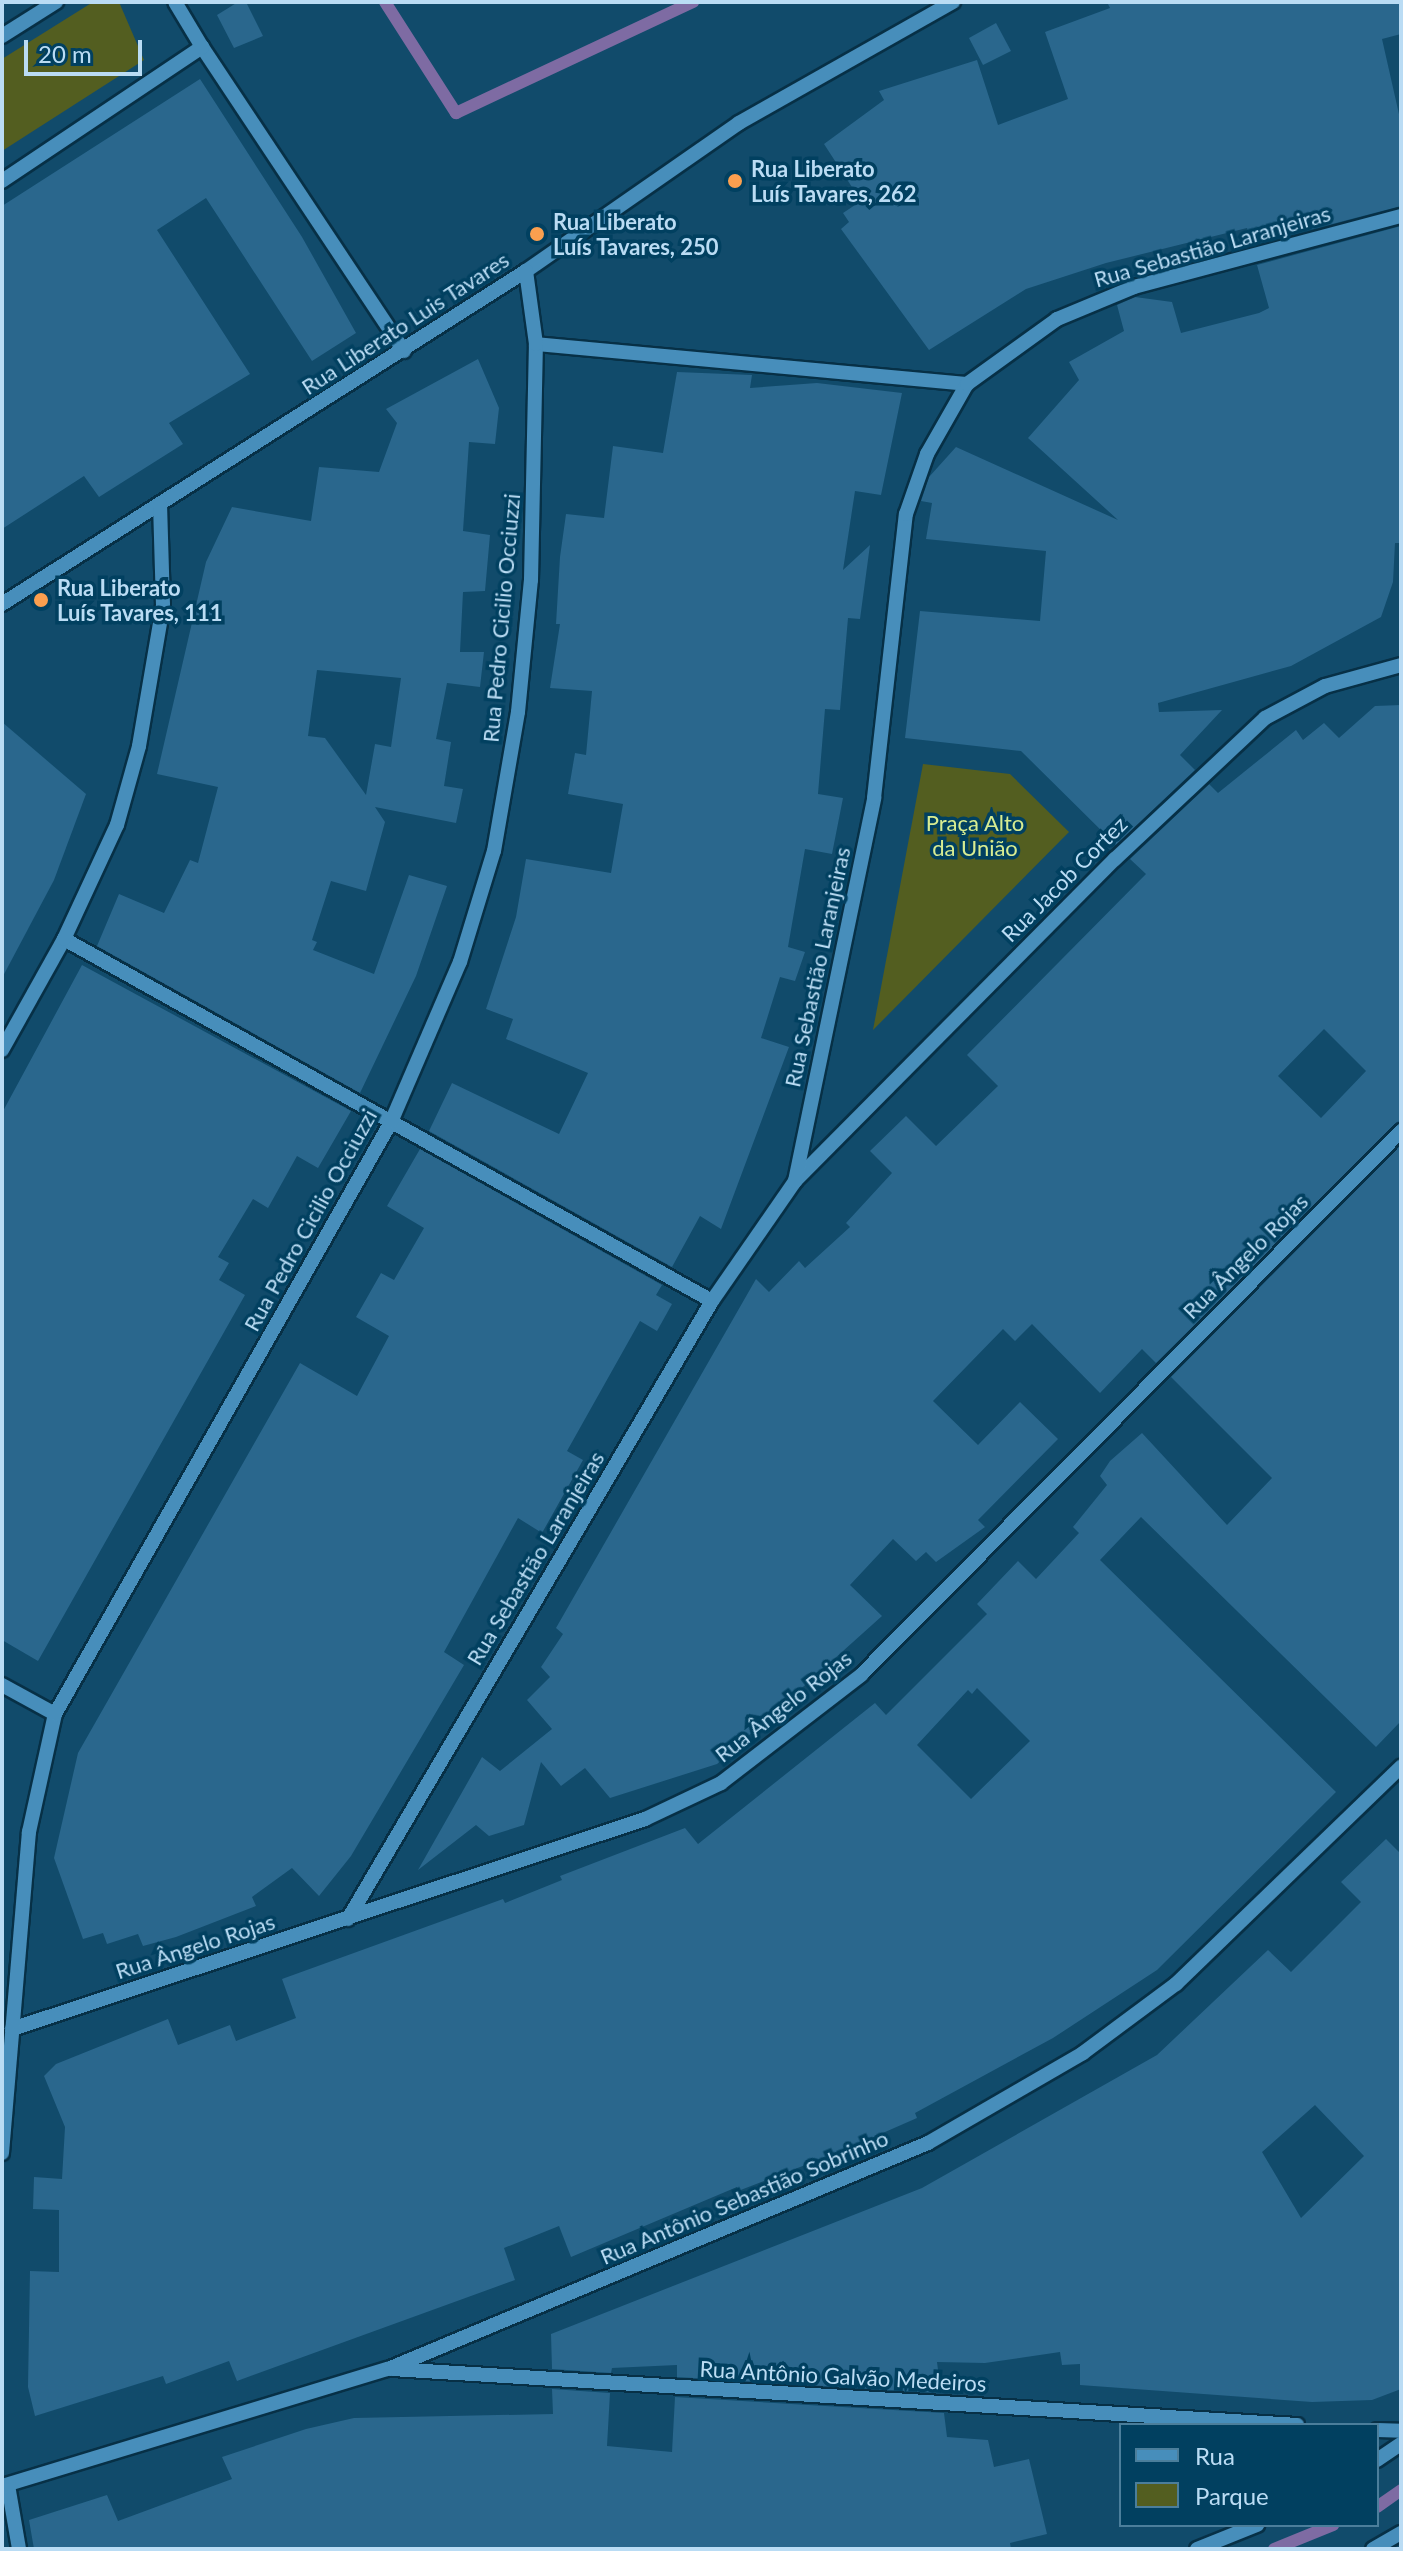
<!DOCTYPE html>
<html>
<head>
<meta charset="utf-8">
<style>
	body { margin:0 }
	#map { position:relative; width:1403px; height:2551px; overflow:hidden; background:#114b6b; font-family:Lato,sans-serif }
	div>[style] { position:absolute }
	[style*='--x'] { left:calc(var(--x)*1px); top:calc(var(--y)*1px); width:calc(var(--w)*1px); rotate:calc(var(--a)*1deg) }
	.green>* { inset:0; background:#535e20 }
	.stream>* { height:12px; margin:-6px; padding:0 6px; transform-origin:6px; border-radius:6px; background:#7e6ba3 }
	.building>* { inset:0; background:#2a678d }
	.roads { filter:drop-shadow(2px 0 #073046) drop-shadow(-2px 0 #073046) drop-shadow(0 2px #073046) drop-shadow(0 -2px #073046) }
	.minor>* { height:14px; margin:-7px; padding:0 7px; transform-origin:7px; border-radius:7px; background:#478ebb }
	.dots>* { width:22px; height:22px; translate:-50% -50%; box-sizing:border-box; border:4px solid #014060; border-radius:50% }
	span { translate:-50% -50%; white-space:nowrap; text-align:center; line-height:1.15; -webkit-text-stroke:7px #014060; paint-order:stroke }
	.poi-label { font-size:22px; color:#badcf4; font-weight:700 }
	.left { translate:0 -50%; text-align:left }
	.street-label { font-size:22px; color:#badcf4 }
	.park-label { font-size:22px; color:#d8ec91 }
	.frame { position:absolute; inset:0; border:4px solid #badcf4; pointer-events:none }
	.legend { position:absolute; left:1119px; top:2423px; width:260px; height:104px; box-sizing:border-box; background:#014060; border:2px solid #4b7e9b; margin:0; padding:10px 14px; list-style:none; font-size:24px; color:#badcf4 }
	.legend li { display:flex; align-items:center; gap:16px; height:40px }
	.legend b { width:40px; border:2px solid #4b7e9b }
	.scale { position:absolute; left:24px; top:40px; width:118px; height:36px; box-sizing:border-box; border:4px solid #badcf4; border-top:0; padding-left:10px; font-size:24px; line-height:28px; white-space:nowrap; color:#badcf4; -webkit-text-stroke:6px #014060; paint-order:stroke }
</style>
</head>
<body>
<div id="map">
	<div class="green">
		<i style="clip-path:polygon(93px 2px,119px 2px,144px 60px,2px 151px,2px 59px)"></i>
		<i style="clip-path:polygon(923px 764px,1010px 774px,1069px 832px,873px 1030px)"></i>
	</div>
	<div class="stream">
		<i style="--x:385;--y:2;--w:132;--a:57.4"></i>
		<i style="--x:456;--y:113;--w:262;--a:-25.1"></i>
		<i style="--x:1377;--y:2507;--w:29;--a:-35"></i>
		<i style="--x:1274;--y:2549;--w:64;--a:-22.1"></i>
	</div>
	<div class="building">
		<i style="clip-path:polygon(238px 2px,246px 2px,263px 36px,234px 48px,217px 15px)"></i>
		<i style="clip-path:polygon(1107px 2px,1401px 2px,1401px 34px,1382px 39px,1401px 123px,1401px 206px,1252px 245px,1247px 228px,1106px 263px,1026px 289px,929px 350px,841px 229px,849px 222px,843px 213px,861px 201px,824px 144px,884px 100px,879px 91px,977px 60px,998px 125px,1068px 99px,1045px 32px,1110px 8px)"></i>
		<i style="clip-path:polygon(996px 23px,1011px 51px,983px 65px,969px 38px)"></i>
		<i style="clip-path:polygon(200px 79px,302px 237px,356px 333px,312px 361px,206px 198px,157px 230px,250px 374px,169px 423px,183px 444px,118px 485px,99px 497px,84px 476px,2px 529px,2px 206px)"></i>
		<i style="clip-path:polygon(1401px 226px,1401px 543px,1395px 543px,1393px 582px,1381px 617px,1291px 666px,1158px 703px,1159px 712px,1222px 710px,1180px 755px,1195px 770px,1116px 845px,1021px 751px,905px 738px,920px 611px,1040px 621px,1046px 551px,926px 539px,932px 503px,921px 501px,929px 477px,956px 447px,1118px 520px,1028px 438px,1079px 380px,1069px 362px,1124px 331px,1117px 305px,1135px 297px,1172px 302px,1181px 333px,1259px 313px,1269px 308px,1257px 265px)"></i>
		<i style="clip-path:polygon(evenodd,478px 359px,499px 408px,495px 444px,469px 442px,463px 531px,490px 535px,485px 591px,463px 592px,460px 652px,484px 652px,480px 687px,447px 683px,436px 739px,451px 742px,444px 786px,463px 789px,456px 823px,375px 807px,385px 822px,366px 891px,331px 881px,312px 940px,317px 942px,313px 950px,374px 974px,409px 875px,447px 886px,416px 976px,360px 1093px,97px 946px,119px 894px,164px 913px,190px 860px,198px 863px,218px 787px,157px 774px,206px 562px,232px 507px,311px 521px,319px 467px,379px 472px,397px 423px,386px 409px,478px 359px,317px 670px,401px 678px,391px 747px,375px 744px,366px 795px,325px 738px,308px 736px,317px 670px)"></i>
		<i style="clip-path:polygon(677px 372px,752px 375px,750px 388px,817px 383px,902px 393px,881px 495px,855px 491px,843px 570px,870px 545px,860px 619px,848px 618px,840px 710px,825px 709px,818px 794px,843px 798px,832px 854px,805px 849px,788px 947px,805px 952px,795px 981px,780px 977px,761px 1038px,789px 1047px,721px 1229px,700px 1216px,672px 1267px,429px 1131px,452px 1083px,559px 1134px,588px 1073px,506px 1039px,513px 1019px,486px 1009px,516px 917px,526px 859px,611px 873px,623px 804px,568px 794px,575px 753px,586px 755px,592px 691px,550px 688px,560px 624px,556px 624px,560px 557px,566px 514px,604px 518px,613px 446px,663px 453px)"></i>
		<i style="clip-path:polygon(evenodd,1401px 705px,1401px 1121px,1156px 1363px,1142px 1349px,1100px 1393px,1032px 1324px,1015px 1341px,1003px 1329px,933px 1401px,978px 1445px,1020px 1402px,1058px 1439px,978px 1520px,985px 1527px,936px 1562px,926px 1552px,916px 1561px,893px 1539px,850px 1585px,882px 1616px,717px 1764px,610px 1798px,585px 1768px,561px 1786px,541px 1762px,524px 1825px,489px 1836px,476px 1825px,418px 1870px,482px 1757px,500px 1771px,552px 1729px,527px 1700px,550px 1677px,541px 1667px,563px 1634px,556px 1628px,756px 1279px,769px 1292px,799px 1261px,805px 1268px,850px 1227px,846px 1223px,892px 1173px,870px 1151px,906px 1116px,936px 1146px,998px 1086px,967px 1055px,1146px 874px,1130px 859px,1209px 784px,1218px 793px,1296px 730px,1303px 740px,1324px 723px,1339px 738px,1375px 706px,1401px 705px,1324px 1029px,1366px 1071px,1321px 1118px,1278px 1076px,1324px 1029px)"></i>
		<i style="clip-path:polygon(2px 722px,86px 794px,54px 880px,2px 978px)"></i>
		<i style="clip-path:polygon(82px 965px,351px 1111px,318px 1168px,297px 1156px,268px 1208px,253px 1199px,218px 1257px,229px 1263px,219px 1280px,245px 1295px,38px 1661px,2px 1640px,2px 1113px)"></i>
		<i style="clip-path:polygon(evenodd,1401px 1145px,1401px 1721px,1376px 1747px,1141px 1517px,1100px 1560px,1336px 1792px,1157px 1970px,1053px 2038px,915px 2113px,917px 2118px,844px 2150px,738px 2191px,737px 2187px,571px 2257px,559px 2226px,504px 2248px,515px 2280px,237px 2381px,229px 2361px,166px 2384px,163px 2376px,35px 2416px,28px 2387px,30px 2271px,59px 2272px,59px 2210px,33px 2209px,34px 2177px,62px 2179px,65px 2127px,44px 2076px,56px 2064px,168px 2019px,178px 2045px,230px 2025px,236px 2041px,296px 2018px,282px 1979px,503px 1899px,505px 1903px,562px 1880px,560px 1876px,685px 1828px,698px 1844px,875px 1703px,886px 1715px,987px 1614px,977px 1604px,1018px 1561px,1036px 1579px,1079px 1533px,1073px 1527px,1107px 1485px,1100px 1476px,1110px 1461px,1142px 1433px,1227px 1525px,1272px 1478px,1171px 1377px,1401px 1145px,977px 1688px,1030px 1741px,971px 1799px,917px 1745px,968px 1690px,972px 1694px,977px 1688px)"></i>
		<i style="clip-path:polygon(420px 1149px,662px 1285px,656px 1295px,672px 1304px,657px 1331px,640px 1321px,567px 1451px,583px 1460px,542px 1533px,518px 1518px,444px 1652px,464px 1665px,351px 1856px,319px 1896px,292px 1868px,252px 1897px,256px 1906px,176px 1937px,143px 1946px,138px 1934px,107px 1944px,103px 1933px,83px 1939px,54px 1858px,78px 1753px,300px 1363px,357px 1396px,389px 1336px,356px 1317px,381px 1273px,394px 1280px,424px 1228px,387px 1206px)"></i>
		<i style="clip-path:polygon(evenodd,1386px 1839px,1401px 1854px,1401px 2389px,1372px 2400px,1312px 2402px,1080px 2385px,1080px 2364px,1062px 2365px,1060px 2352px,985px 2363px,937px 2362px,941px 2393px,677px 2377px,677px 2365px,612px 2368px,611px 2373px,552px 2369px,551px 2334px,922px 2188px,1157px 2055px,1268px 1950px,1291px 1972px,1361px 1902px,1341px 1882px,1386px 1839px,1315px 2105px,1364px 2156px,1301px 2218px,1262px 2152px,1315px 2105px)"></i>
		<i style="clip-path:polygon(552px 2389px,610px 2393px,607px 2446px,672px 2452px,675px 2397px,944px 2413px,947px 2437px,988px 2440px,994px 2467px,1029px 2459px,1047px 2534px,1010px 2543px,1011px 2549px,34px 2549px,29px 2520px,107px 2495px,118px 2521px,232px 2479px,222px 2457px,306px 2429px,354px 2418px,553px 2414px)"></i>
	</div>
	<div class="roads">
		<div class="minor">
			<i style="--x:2;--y:36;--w:64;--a:-32.2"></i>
			<i style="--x:202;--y:47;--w:365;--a:56.4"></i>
			<i style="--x:2;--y:181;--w:241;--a:-33.8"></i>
			<i style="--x:202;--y:47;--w:52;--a:-121"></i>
			<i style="--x:536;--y:344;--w:433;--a:5.3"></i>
			<i style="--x:2;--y:604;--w:621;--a:-32.44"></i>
			<i style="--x:526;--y:271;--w:259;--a:-34.8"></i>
			<i style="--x:739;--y:123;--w:246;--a:-29.5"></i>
			<i style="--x:64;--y:939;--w:742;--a:29.19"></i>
			<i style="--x:2;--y:1050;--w:127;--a:-60.8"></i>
			<i style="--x:64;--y:939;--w:126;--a:-65.1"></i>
			<i style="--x:117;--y:825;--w:82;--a:-74.4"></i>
			<i style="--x:139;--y:746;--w:143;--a:-80.3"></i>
			<i style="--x:163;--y:605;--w:101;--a:-91.7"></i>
			<i style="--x:795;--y:1181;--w:454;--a:-45.2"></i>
			<i style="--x:1115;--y:859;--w:206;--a:-43.2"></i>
			<i style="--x:1265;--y:718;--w:68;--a:-28.1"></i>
			<i style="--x:1325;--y:686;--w:79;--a:-15.4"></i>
			<i style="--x:2;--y:1685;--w:60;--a:28.7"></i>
			<i style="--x:348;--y:1919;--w:717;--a:-59.5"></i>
			<i style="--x:712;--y:1301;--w:146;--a:-55.3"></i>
			<i style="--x:795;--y:1181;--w:391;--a:-78.3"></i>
			<i style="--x:874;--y:798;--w:286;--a:-83.6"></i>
			<i style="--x:906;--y:514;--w:64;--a:-70.7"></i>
			<i style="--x:927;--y:454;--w:81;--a:-60.3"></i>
			<i style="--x:967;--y:384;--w:111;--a:-35.8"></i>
			<i style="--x:1057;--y:319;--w:83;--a:-22.6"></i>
			<i style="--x:1134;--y:287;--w:276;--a:-14.9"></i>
			<i style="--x:12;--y:2029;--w:667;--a:-18.35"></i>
			<i style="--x:645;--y:1819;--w:84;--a:-25.3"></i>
			<i style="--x:721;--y:1783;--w:177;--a:-37.6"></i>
			<i style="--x:861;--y:1675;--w:767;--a:-45.21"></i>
			<i style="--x:2;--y:2153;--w:322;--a:-85.2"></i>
			<i style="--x:29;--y:1832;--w:121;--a:-77.6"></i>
			<i style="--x:55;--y:1714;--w:681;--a:-60.42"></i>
			<i style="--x:391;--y:1122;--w:174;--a:-66.7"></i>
			<i style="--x:460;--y:962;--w:116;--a:-73"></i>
			<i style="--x:494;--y:851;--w:141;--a:-80.2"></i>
			<i style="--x:518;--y:712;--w:133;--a:-84.4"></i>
			<i style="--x:531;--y:580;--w:236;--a:-88.8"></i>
			<i style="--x:536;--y:344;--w:74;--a:-97.8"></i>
			<i style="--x:392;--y:2369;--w:907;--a:3.54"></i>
			<i style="--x:1377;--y:2430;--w:24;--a:2"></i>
			<i style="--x:1377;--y:2460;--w:29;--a:-34"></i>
			<i style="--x:8;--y:2485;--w:65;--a:80.2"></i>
			<i style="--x:2;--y:2486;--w:403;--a:-16.9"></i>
			<i style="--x:388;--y:2369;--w:585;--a:-22.71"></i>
			<i style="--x:928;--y:2143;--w:179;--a:-30.1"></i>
			<i style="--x:1083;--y:2053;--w:116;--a:-36.6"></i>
			<i style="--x:1176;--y:1984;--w:313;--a:-44"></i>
			<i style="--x:1197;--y:2549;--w:65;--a:-21.8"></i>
			<i style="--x:1373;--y:2549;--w:32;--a:-30"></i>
		</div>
	</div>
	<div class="dots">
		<i style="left:735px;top:181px;background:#fa9f4f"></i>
		<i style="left:537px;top:234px;background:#fa9f4f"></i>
		<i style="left:41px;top:600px;background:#fa9f4f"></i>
	</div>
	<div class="poi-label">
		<span class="left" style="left:751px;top:181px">Rua Liberato<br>Luís Tavares, 262</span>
		<span class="left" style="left:553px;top:234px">Rua Liberato<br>Luís Tavares, 250</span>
		<span class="left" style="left:57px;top:600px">Rua Liberato<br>Luís Tavares, 111</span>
	</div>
	<div class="street-label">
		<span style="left:1212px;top:246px;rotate:-16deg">Rua Sebastião Laranjeiras</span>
		<span style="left:405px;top:323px;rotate:-33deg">Rua Liberato Luis Tavares</span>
		<span style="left:501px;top:618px;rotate:-85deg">Rua Pedro Cicilio Occiuzzi</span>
		<span style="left:1064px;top:879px;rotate:-45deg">Rua Jacob Cortez</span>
		<span style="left:817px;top:967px;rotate:-78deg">Rua Sebastião Laranjeiras</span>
		<span style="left:310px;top:1220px;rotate:-61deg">Rua Pedro Cicilio Occiuzzi</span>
		<span style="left:1245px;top:1256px;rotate:-45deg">Rua Ângelo Rojas</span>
		<span style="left:535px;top:1558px;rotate:-59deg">Rua Sebastião Laranjeiras</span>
		<span style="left:783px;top:1706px;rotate:-38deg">Rua Ângelo Rojas</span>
		<span style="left:195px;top:1946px;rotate:-18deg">Rua Ângelo Rojas</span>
		<span style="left:744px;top:2197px;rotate:-23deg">Rua Antônio Sebastião Sobrinho</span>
		<span style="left:843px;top:2376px;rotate:3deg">Rua Antônio Galvão Medeiros</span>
	</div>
	<div class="park-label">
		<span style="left:975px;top:835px">Praça Alto<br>da União</span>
	</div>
	<div class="frame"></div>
	<ul class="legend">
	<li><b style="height:10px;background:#478ebb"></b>Rua</li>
	<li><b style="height:22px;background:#535e20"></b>Parque</li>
	</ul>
	<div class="scale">20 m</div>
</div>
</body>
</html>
